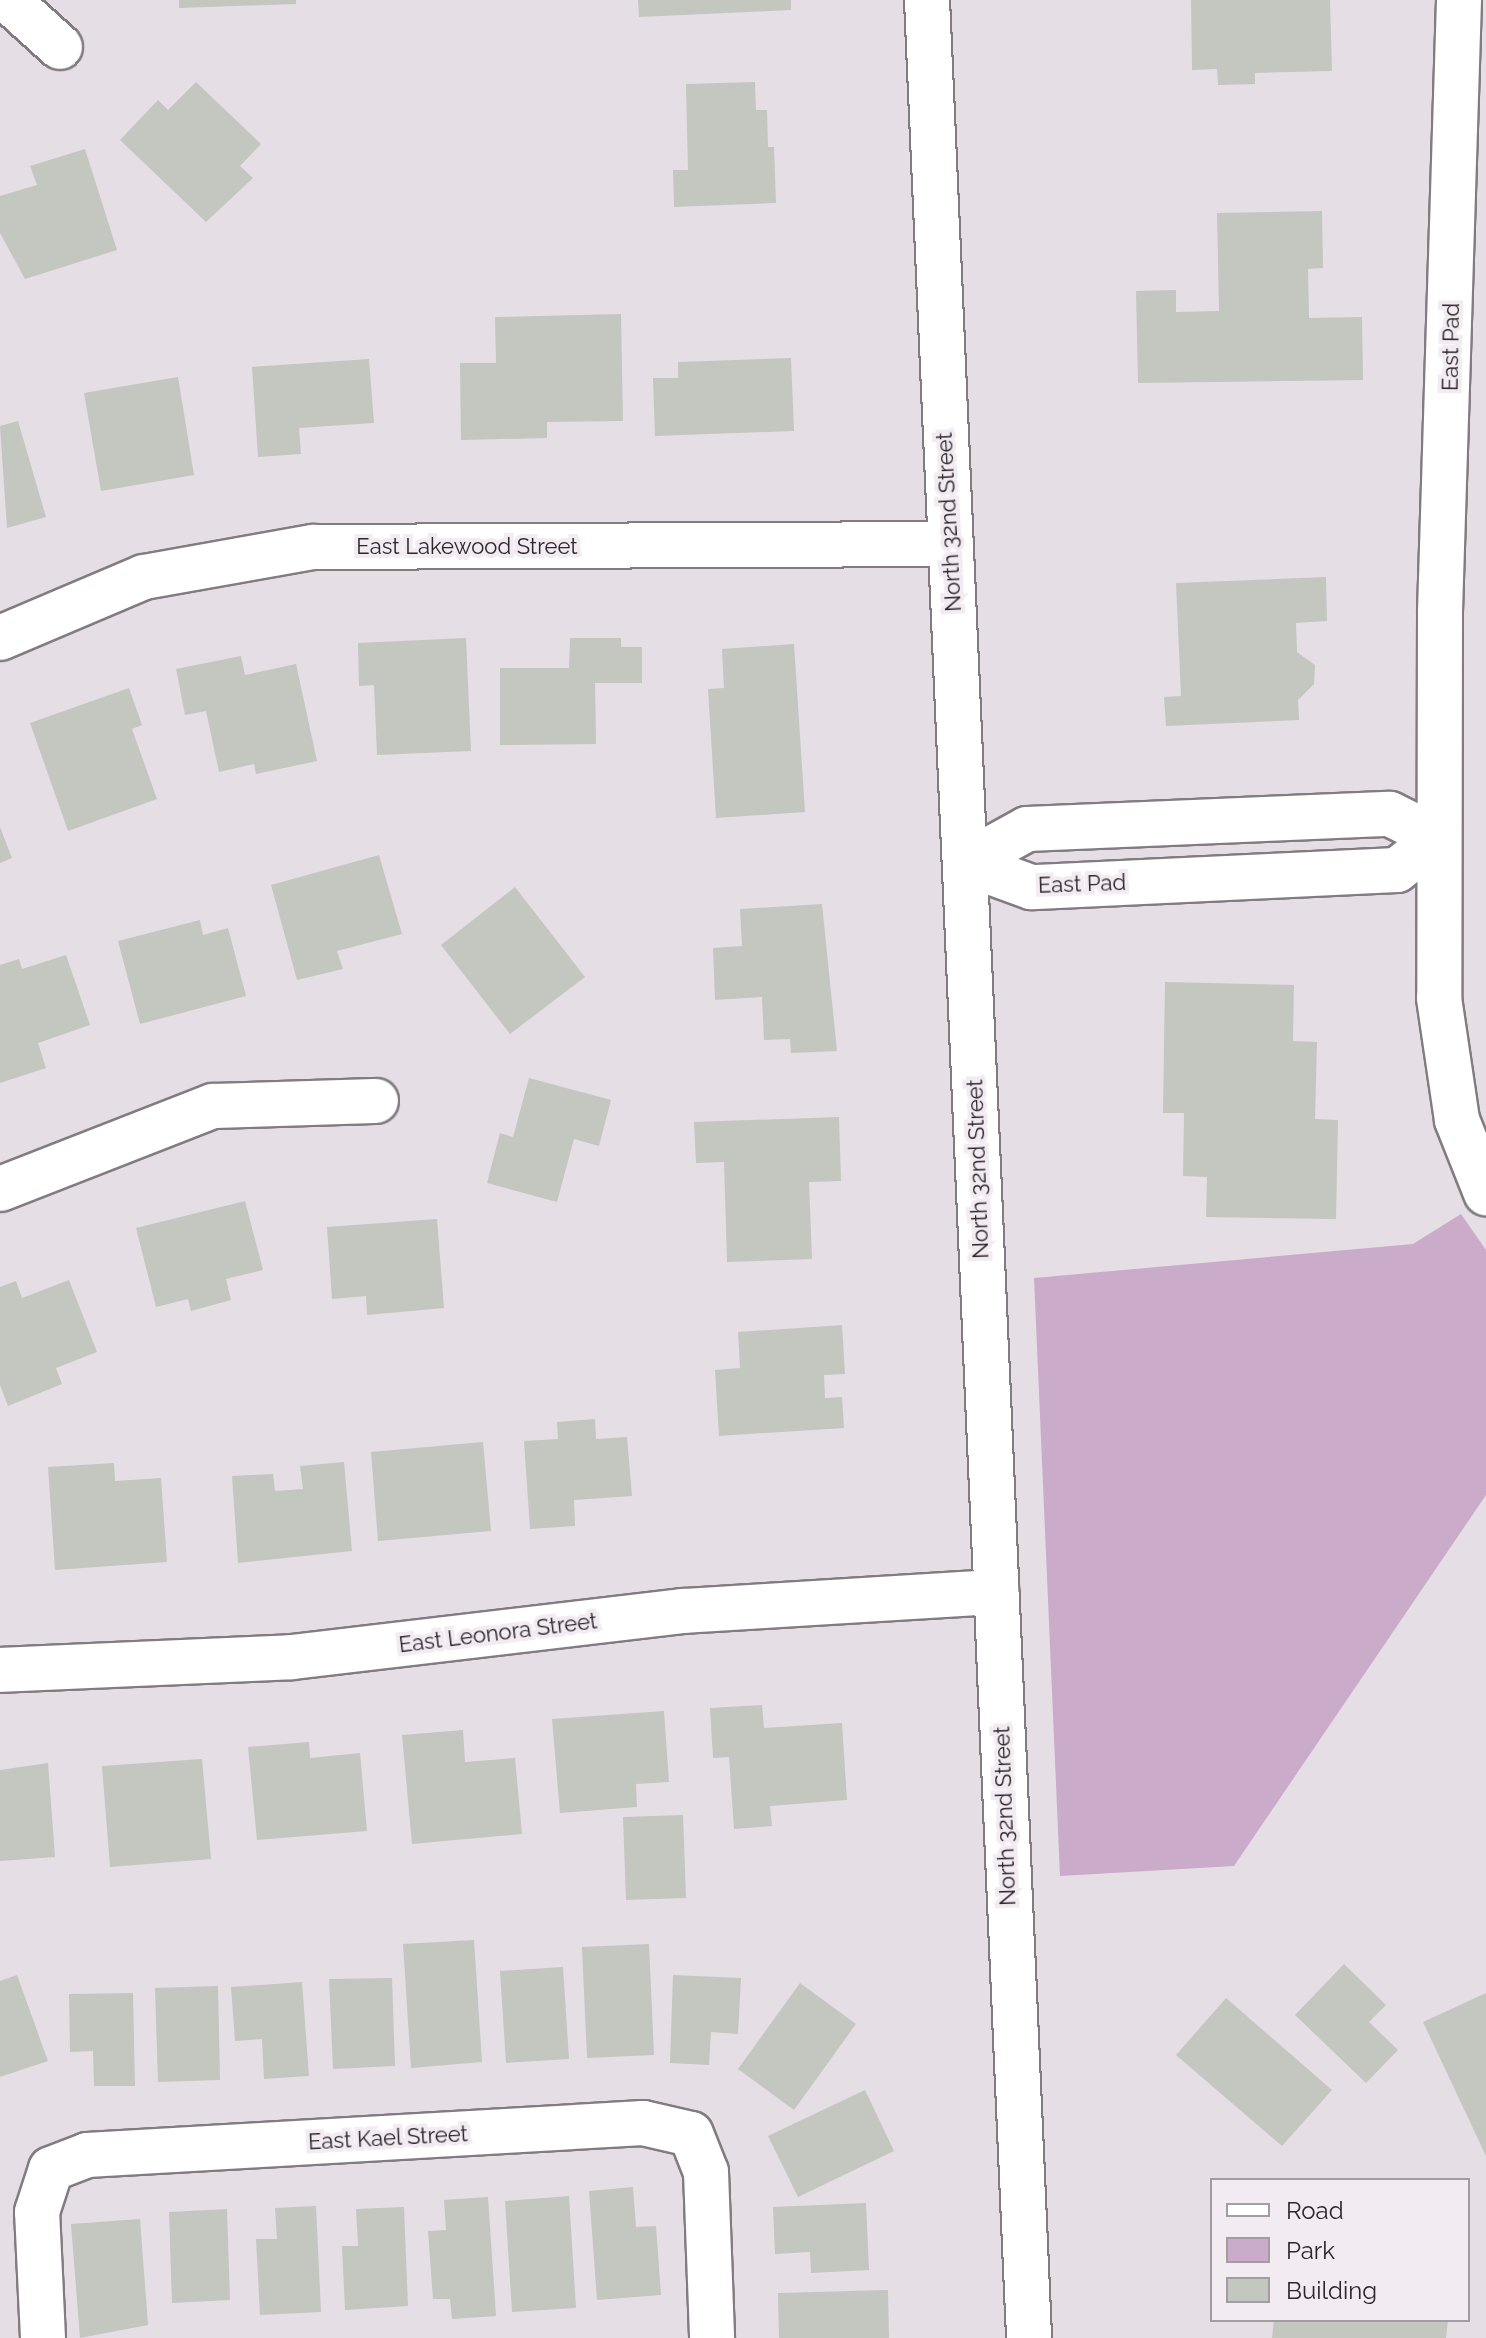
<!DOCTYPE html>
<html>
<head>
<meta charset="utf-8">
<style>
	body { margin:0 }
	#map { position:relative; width:1486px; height:2338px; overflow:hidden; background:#e5dee5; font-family:Raleway,sans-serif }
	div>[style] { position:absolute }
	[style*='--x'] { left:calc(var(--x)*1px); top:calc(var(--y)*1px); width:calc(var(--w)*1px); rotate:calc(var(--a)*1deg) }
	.green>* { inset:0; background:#cbabca }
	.building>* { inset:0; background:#c3c7bf }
	.roads { filter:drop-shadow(2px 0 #827c82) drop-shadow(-2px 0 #827c82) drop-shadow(0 2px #827c82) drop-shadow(0 -2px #827c82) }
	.minor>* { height:44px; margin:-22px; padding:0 22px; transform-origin:22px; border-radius:22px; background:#fff }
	span { translate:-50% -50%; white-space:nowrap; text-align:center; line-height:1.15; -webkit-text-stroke:8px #f2ebf2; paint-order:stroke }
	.street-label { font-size:22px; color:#2b282b }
	.legend { position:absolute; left:1210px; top:2178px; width:260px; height:144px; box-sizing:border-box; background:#f2ebf2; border:2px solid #a29da2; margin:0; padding:10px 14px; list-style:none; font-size:24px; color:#2b282b }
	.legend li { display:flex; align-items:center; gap:16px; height:40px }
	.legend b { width:40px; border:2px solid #a29da2 }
</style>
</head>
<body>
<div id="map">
	<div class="green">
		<i style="clip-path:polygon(1461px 1214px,1486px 1250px,1486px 1495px,1234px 1866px,1060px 1876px,1034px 1278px,1413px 1244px)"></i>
	</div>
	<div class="building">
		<i style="clip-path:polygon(179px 0,296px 0,296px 4px,179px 8px)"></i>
		<i style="clip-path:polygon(638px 0,791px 0,791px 10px,639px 17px)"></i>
		<i style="clip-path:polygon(1191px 0,1330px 0,1332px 71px,1255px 73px,1255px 84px,1218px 85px,1217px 69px,1192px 70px)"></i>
		<i style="clip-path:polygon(196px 82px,261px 144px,240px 166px,253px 178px,206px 222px,120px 140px,158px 100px,168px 110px)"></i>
		<i style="clip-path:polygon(755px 82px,756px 110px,767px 110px,768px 147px,774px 147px,776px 203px,674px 207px,673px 170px,688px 170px,686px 84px)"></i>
		<i style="clip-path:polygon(85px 149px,117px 250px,25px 279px,0 233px,0 196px,37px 185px,30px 166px)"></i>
		<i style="clip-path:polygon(1322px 211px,1323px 268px,1308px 269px,1309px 318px,1362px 317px,1363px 380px,1138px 383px,1136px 291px,1176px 290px,1176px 312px,1219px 311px,1217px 213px)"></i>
		<i style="clip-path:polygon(621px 314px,623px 421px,547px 422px,547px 438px,461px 440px,460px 363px,496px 363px,495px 317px)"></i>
		<i style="clip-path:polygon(791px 358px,794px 431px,655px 436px,653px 378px,678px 378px,678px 362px)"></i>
		<i style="clip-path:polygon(369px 359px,374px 423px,299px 428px,301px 454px,258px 457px,252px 367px)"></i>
		<i style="clip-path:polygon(178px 377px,194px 475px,101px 491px,84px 393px)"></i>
		<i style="clip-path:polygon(18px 421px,46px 517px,7px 528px,0 426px)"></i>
		<i style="clip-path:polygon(1326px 577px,1327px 621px,1296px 623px,1297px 652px,1315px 665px,1314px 684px,1298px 700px,1299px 720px,1166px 726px,1164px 697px,1181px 696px,1176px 583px)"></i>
		<i style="clip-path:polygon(466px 638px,471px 751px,377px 755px,374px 685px,359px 686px,358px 643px)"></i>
		<i style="clip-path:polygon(570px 638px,621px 638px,621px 647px,642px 647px,642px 683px,595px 683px,596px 744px,500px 745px,500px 668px,569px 668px)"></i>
		<i style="clip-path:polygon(794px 644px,805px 812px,716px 818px,708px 689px,724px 688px,722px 649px)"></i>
		<i style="clip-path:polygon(241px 656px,245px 675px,296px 664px,317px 761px,256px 774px,254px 764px,219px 772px,206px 711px,185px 715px,176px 669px)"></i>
		<i style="clip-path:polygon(129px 688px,142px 725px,132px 729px,157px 799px,68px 831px,30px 723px)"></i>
		<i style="clip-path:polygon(0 827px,12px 858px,0 863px)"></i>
		<i style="clip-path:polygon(379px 855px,402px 934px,337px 951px,343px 969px,297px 980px,271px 885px)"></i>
		<i style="clip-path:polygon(515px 887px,585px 977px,510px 1034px,441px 945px)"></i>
		<i style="clip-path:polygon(822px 904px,837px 1051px,791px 1053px,790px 1039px,764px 1040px,762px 997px,715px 1000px,713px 948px,742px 946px,740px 909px)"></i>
		<i style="clip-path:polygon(200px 920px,203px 935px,228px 928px,246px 996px,140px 1024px,118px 941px)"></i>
		<i style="clip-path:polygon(66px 955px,90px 1025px,38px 1043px,46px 1068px,0 1083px,0 965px,19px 959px,22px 969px)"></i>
		<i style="clip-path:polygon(1165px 982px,1294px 985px,1293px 1041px,1317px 1042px,1315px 1119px,1338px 1120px,1336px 1219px,1206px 1217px,1207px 1177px,1183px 1176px,1184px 1113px,1163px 1113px)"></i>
		<i style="clip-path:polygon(529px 1078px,611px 1100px,599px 1146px,574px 1139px,557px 1202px,487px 1183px,500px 1133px,513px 1137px)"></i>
		<i style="clip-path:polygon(839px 1117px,841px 1181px,809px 1182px,812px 1259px,727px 1262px,724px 1162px,696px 1163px,694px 1122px)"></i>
		<i style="clip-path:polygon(245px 1201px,263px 1270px,226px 1279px,231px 1300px,191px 1311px,188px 1299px,156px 1307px,136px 1228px)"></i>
		<i style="clip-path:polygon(437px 1219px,444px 1308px,367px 1315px,366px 1296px,332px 1299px,327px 1227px)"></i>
		<i style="clip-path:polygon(69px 1280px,97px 1352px,56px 1368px,62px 1384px,8px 1406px,0 1385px,0 1287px,16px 1281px,22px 1298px)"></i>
		<i style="clip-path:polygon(842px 1325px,845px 1374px,824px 1375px,825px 1398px,842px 1397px,844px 1428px,719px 1436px,715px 1370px,740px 1368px,738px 1332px)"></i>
		<i style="clip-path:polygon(595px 1419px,596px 1439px,627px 1437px,632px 1496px,574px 1500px,575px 1526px,530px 1529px,524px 1441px,558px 1439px,557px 1422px)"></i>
		<i style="clip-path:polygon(483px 1442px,491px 1531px,378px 1541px,371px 1452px)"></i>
		<i style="clip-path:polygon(344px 1462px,352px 1551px,238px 1563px,232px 1476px,273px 1474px,275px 1491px,303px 1489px,300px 1466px)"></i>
		<i style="clip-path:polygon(114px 1463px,115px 1481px,161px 1478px,167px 1562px,55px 1570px,48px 1467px)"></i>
		<i style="clip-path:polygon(762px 1705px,764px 1728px,842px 1723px,847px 1800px,770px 1806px,772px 1826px,734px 1829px,729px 1757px,713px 1758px,710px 1708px)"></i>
		<i style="clip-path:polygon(664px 1711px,669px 1782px,636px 1784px,637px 1807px,560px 1813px,552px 1719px)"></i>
		<i style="clip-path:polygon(463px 1730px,465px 1762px,515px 1758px,522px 1834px,412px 1844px,402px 1735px)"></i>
		<i style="clip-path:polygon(309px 1742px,310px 1758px,360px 1753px,367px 1831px,257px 1840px,248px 1747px)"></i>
		<i style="clip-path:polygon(202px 1759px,211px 1859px,110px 1867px,102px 1766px)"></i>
		<i style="clip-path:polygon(48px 1763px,55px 1857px,0 1861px,0 1770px)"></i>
		<i style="clip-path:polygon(683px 1815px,686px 1898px,626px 1900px,623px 1817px)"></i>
		<i style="clip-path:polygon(474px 1940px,482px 2062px,411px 2068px,403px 1944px)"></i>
		<i style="clip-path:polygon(649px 1944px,654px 2055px,587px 2058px,582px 1947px)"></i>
		<i style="clip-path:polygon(1344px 1964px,1386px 2005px,1369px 2022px,1398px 2050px,1366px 2083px,1295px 2015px)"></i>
		<i style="clip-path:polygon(563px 1967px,569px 2059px,506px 2063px,500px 1971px)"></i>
		<i style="clip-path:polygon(17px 1975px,48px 2061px,0 2077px,0 1981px)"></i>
		<i style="clip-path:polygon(673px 1975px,741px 1978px,738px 2034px,711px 2032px,709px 2065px,670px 2063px)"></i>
		<i style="clip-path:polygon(392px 1978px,395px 2066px,333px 2069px,329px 1979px)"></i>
		<i style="clip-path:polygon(302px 1982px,309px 2076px,264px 2079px,262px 2039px,235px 2041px,231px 1987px)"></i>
		<i style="clip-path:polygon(800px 1983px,856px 2024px,794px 2110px,738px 2069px)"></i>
		<i style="clip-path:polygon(218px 1986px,220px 2080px,158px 2082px,155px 1988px)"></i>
		<i style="clip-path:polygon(133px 1993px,135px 2086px,94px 2086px,93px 2051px,70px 2052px,69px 1994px)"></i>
		<i style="clip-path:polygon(1486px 1993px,1486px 2156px,1423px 2022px)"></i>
		<i style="clip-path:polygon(1226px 1998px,1332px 2090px,1282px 2146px,1176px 2055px)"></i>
		<i style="clip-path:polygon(865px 2090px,894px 2151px,798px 2197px,768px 2136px)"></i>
		<i style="clip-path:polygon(633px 2187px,636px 2227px,656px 2226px,661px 2295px,597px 2300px,589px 2191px)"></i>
		<i style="clip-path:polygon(569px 2196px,576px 2308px,512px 2312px,505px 2201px)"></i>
		<i style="clip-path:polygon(488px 2197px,496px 2316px,452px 2319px,450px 2299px,433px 2299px,428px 2231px,446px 2230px,444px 2200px)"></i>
		<i style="clip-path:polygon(866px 2203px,869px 2270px,811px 2273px,810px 2252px,775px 2254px,773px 2207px)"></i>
		<i style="clip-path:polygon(316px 2206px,321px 2312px,260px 2315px,256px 2239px,277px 2239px,275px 2208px)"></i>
		<i style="clip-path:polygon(404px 2207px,408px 2306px,345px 2310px,342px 2246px,358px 2246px,356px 2209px)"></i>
		<i style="clip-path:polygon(227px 2209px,230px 2300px,172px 2303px,169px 2212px)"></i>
		<i style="clip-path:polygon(140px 2219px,148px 2325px,80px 2338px,71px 2224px)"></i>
		<i style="clip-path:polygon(888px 2290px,889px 2338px,779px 2338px,778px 2293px)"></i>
		<i style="clip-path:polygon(1274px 2320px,1448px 2320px,1446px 2338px,1272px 2338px)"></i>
	</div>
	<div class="roads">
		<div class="minor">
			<i style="--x:8;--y:0;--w:70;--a:42.1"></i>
			<i style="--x:927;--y:0;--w:2340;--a:87.5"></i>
			<i style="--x:1459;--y:0;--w:613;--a:91.78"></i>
			<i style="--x:1440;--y:613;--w:385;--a:90.1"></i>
			<i style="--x:1439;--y:998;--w:123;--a:81.6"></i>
			<i style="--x:1457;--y:1120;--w:79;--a:68.3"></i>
			<i style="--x:0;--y:638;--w:156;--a:-23"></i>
			<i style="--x:144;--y:577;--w:172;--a:-10.1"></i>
			<i style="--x:313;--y:547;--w:637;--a:-0.27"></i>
			<i style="--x:1390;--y:814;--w:54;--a:26.6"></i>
			<i style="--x:1438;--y:838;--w:52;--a:142"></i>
			<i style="--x:1397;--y:870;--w:366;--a:177.3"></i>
			<i style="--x:1031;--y:887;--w:70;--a:-160"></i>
			<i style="--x:965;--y:863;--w:71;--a:-28.7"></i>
			<i style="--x:1027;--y:829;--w:363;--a:-2.4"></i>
			<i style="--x:0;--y:1189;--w:229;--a:-21.3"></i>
			<i style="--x:213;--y:1106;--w:163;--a:-1.8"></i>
			<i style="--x:0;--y:1670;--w:292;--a:-2.5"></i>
			<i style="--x:292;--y:1657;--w:394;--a:-6.7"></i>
			<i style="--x:683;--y:1611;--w:314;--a:-3.5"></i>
			<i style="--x:43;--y:2338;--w:126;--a:-92.7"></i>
			<i style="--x:37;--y:2212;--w:45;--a:-72"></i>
			<i style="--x:51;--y:2169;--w:39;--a:-21"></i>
			<i style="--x:87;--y:2155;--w:557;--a:-3.29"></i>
			<i style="--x:643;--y:2123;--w:49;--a:12.9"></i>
			<i style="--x:691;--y:2134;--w:41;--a:68.5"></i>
			<i style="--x:706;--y:2172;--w:166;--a:87.9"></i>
		</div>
	</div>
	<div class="street-label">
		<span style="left:1451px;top:347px;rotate:-89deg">East Pad</span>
		<span style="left:949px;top:522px;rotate:-93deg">North 32nd Street</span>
		<span style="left:467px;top:547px">East Lakewood Street</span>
		<span style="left:1082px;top:884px;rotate:-2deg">East Pad</span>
		<span style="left:978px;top:1169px;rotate:-92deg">North 32nd Street</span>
		<span style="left:498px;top:1633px;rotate:-7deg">East Leonora Street</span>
		<span style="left:1005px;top:1816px;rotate:-92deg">North 32nd Street</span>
		<span style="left:388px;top:2138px;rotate:-3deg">East Kael Street</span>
	</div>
	<ul class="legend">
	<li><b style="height:10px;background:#fff"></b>Road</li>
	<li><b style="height:22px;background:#cbabca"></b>Park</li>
	<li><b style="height:22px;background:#c3c7bf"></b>Building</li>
	</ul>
</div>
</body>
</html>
